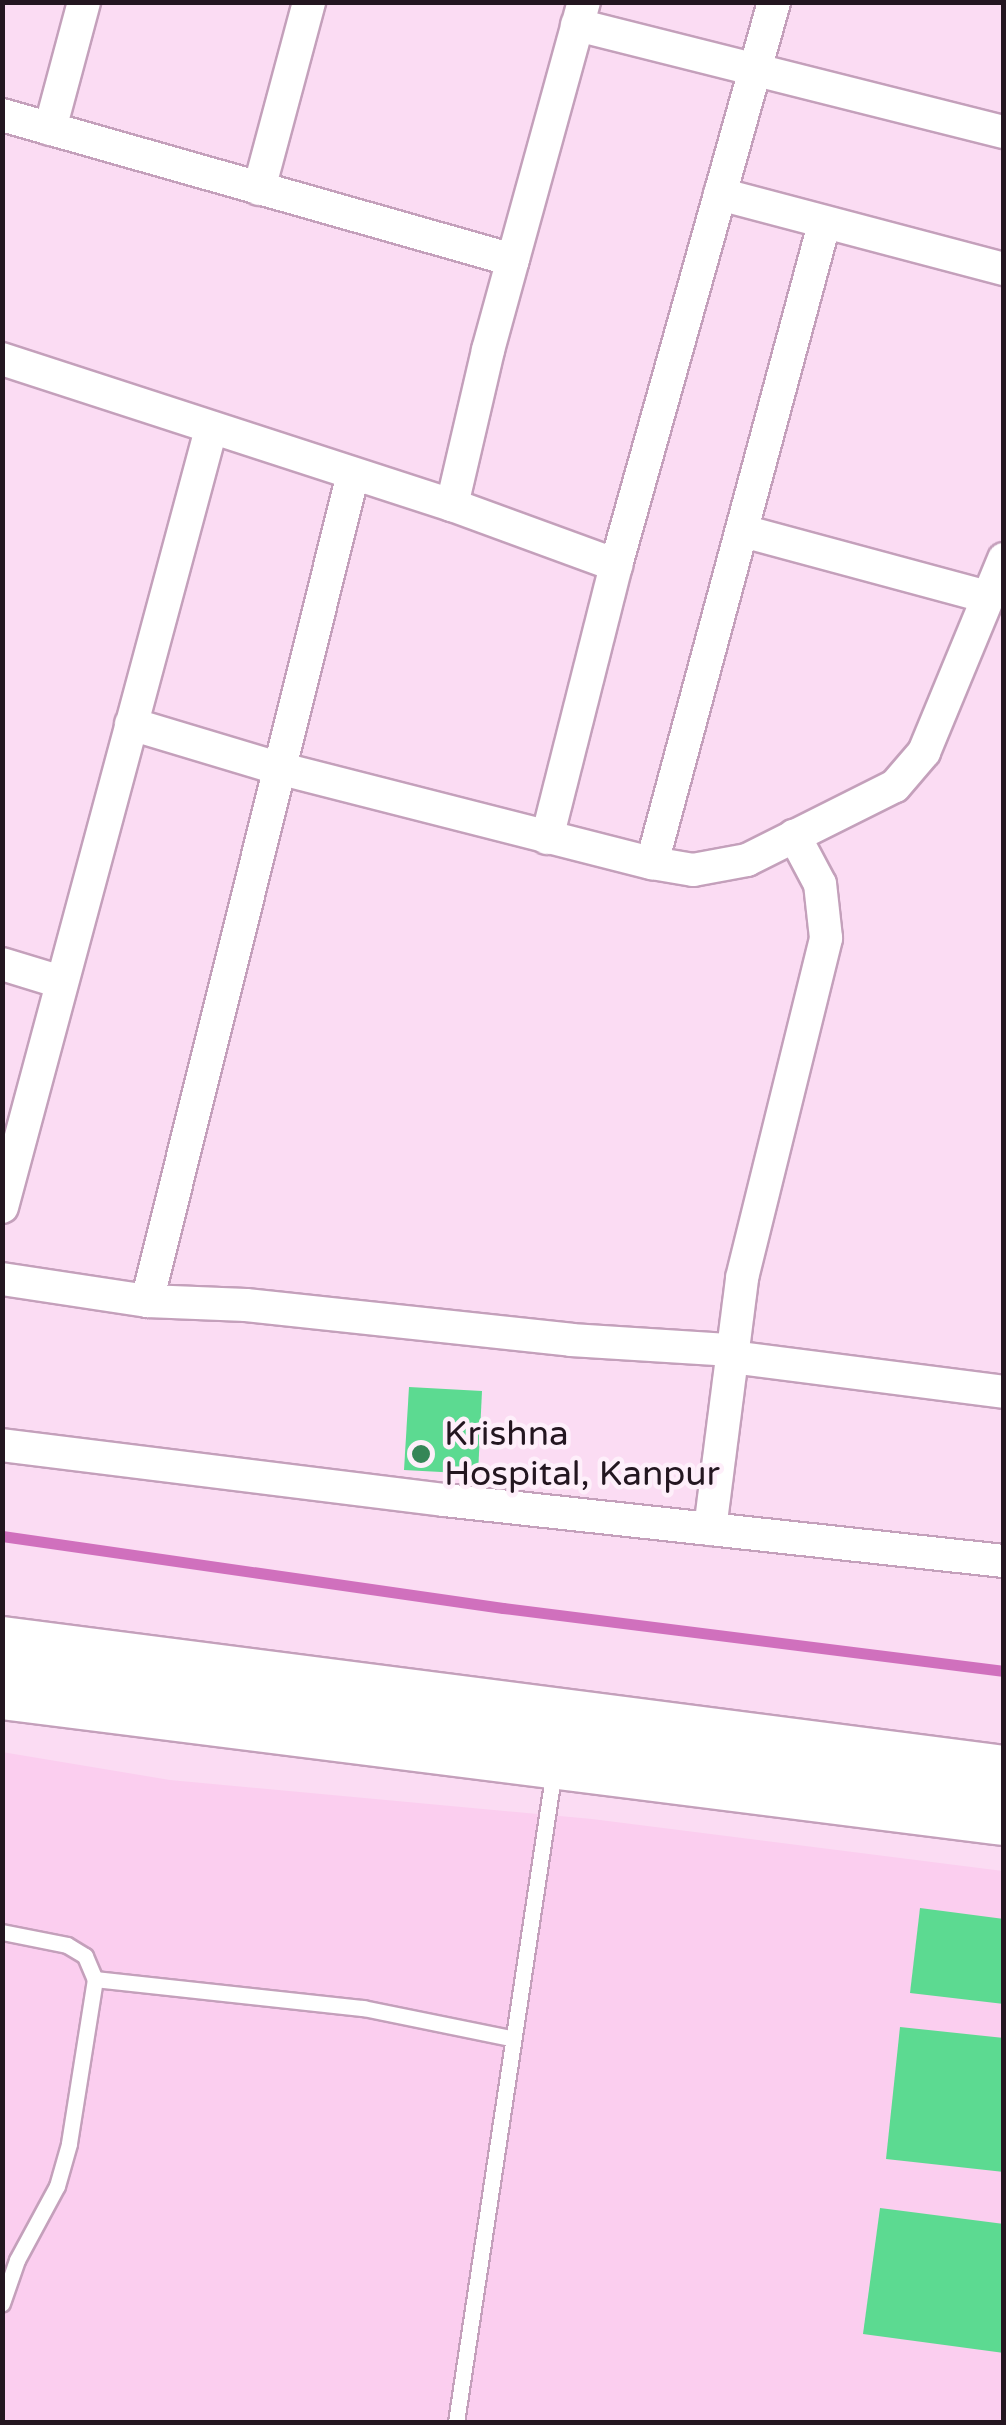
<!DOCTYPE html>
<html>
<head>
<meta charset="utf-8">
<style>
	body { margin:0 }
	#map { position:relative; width:1006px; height:2425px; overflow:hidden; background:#fbdcf3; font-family:"Varela Round",sans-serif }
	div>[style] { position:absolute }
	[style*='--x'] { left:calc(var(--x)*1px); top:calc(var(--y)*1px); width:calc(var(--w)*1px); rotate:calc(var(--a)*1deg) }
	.built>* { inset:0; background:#fbceef }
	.stream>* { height:11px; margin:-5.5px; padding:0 5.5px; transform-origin:5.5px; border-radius:5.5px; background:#d070bd }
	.building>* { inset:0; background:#5cda91 }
	.roads { filter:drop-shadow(2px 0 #c4a0bb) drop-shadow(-2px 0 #c4a0bb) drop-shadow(0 2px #c4a0bb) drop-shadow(0 -2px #c4a0bb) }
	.service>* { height:15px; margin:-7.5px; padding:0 7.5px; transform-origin:7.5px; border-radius:7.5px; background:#fff }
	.minor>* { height:32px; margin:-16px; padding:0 16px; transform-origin:16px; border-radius:16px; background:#fff }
	.trunk>* { height:52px; margin:-26px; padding:0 26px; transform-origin:26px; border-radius:26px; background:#fff }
	.dots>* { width:28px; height:28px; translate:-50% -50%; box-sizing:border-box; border:5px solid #feeffa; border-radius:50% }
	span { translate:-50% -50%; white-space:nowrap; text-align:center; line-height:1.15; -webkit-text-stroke:9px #feeffa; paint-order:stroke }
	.poi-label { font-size:35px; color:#231620 }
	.left { translate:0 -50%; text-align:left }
	.frame { position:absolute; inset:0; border:5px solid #231620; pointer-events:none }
</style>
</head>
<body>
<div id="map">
	<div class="built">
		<i style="clip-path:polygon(2px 1752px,170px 1780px,592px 1819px,1003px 1871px,1003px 2422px,3px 2422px)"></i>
	</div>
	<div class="stream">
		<i style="--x:2;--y:1536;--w:506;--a:8.18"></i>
		<i style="--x:503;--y:1608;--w:505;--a:7.17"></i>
	</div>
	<div class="building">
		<i style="clip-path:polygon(409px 1387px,482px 1391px,478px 1474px,404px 1470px)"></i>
		<i style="clip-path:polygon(920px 1908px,1004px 1919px,1004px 2004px,910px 1993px)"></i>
		<i style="clip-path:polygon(900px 2027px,1004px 2038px,1004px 2172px,886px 2159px)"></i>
		<i style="clip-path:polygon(880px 2208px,1004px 2224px,1004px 2353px,863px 2334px)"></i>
	</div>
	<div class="roads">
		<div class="service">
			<i style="--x:2;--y:1932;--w:66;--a:11.3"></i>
			<i style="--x:67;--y:1945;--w:21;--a:31"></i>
			<i style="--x:85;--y:1956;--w:25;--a:67"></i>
			<i style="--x:95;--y:1979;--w:167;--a:99"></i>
			<i style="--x:69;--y:2144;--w:44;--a:105.9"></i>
			<i style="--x:57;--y:2186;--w:84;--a:118.4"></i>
			<i style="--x:17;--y:2260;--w:46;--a:109.2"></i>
			<i style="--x:95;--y:1979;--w:270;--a:6.2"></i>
			<i style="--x:363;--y:2008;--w:151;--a:11.5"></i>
			<i style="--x:456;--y:2422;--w:660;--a:-81.46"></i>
		</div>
		<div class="minor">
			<i style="--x:577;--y:25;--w:440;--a:14.1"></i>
			<i style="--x:2;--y:115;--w:531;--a:15.84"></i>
			<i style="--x:50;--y:129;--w:131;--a:-75"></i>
			<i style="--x:259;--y:189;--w:194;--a:-75"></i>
			<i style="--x:720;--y:194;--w:294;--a:14.8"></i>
			<i style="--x:2;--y:359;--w:473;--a:18"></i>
			<i style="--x:452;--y:505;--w:175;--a:20.1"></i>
			<i style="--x:452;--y:505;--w:159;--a:-76.9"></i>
			<i style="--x:488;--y:350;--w:361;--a:-74.6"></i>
			<i style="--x:743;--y:531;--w:254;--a:15.1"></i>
			<i style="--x:131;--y:724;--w:153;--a:16.7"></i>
			<i style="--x:278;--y:768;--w:386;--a:14.3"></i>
			<i style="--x:652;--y:863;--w:662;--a:-74.93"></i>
			<i style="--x:547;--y:838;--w:282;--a:-75.8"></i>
			<i style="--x:616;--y:565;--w:585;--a:-74.32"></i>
			<i style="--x:652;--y:863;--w:42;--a:9.7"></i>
			<i style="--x:693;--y:870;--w:55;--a:-10.5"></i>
			<i style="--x:747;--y:860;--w:165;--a:-26.6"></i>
			<i style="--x:895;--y:786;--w:45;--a:-49.5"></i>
			<i style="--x:924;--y:752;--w:209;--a:-67.5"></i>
			<i style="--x:2;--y:964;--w:62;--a:17"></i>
			<i style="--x:2;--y:1207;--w:806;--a:-74.96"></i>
			<i style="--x:2;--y:1279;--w:147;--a:8.6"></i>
			<i style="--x:147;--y:1301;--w:99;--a:2.3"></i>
			<i style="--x:246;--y:1305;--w:327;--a:6.1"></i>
			<i style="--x:571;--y:1340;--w:161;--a:3.6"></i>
			<i style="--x:147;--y:1301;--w:852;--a:-76.01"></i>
			<i style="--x:731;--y:1357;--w:275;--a:7.3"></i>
			<i style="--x:2;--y:1445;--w:445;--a:7.1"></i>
			<i style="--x:444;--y:1500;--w:563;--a:6.22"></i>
			<i style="--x:710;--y:1529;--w:253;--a:-82.7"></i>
			<i style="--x:742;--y:1278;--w:350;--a:-76.1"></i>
			<i style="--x:826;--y:938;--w:54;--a:-96.3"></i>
			<i style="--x:820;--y:884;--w:55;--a:-118"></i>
		</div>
		<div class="trunk">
			<i style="--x:2;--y:1643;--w:1010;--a:7.34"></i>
			<i style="--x:2;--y:1693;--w:1010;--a:7.17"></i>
		</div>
	</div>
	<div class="dots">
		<i style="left:421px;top:1454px;background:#358657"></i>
	</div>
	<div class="poi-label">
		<span class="left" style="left:444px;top:1454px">Krishna<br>Hospital, Kanpur</span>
	</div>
	<div class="frame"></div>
</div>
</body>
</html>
